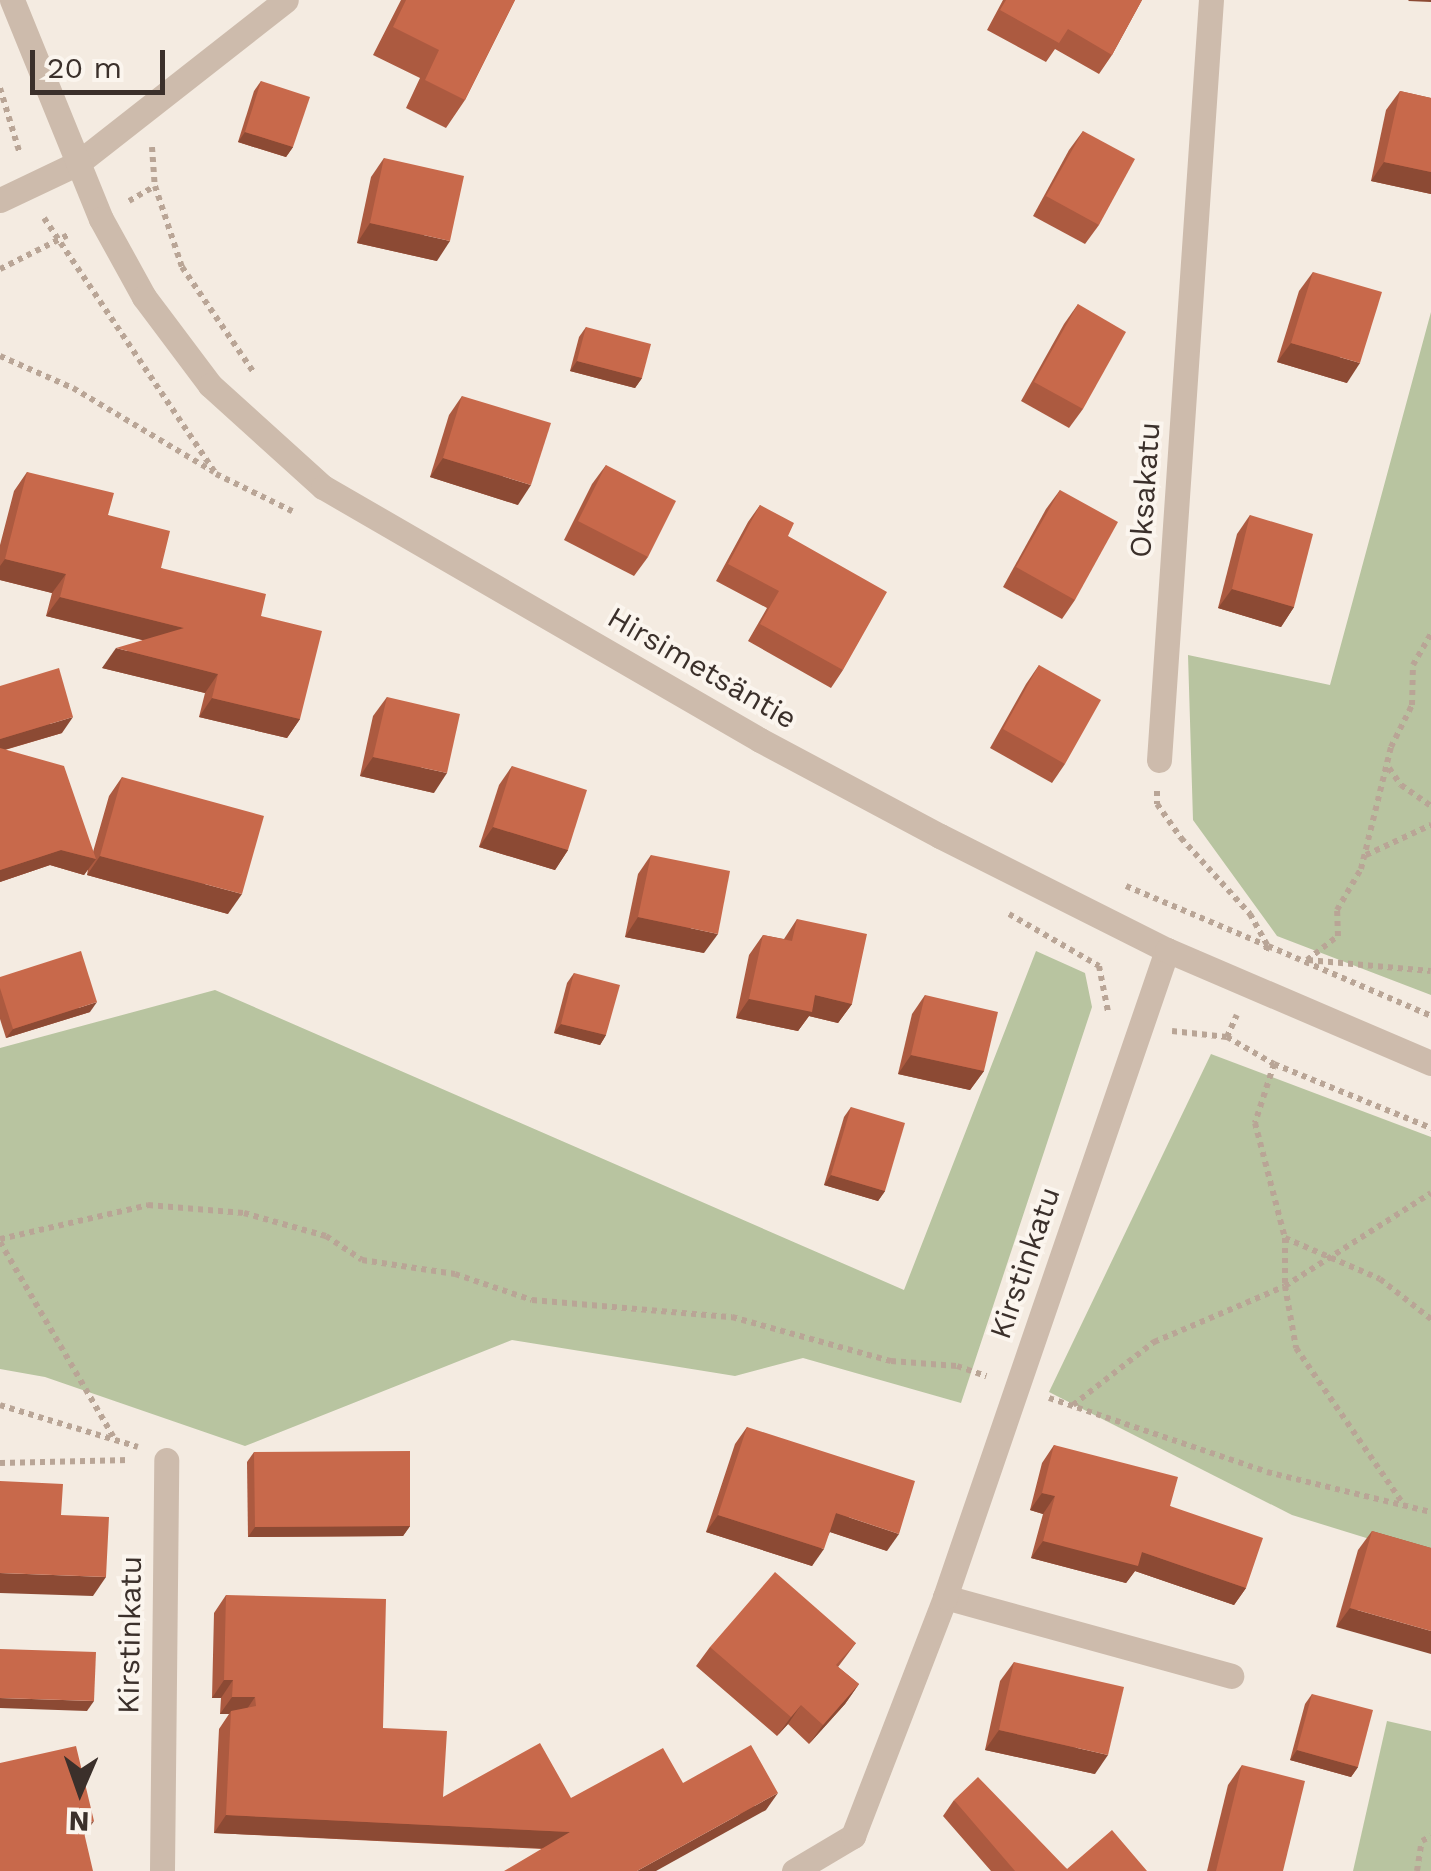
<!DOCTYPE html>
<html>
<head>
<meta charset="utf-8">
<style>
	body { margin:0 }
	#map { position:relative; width:1431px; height:1871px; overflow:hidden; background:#f4ebe1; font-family:"Work Sans",sans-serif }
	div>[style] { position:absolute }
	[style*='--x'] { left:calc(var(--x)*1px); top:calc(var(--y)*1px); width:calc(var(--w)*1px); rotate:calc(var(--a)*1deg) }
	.green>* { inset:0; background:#b8c4a0 }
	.path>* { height:6px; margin-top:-3px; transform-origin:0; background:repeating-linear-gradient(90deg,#b9a596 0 5px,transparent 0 10px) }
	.minor>* { height:25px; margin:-12.5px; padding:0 12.5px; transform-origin:12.5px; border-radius:12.5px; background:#cdbbac }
	.tertiary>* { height:25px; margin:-12.5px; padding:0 12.5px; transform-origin:12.5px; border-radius:12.5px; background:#cdbbac }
	.wall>* { inset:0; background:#ac5a40 }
	.shaded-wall>* { inset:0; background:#8c4a34 }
	.building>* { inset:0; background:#c8694b }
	span { translate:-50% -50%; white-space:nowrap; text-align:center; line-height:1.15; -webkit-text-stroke:8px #fbf5ee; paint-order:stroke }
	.street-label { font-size:30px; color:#3b302b }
	.north { position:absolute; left:30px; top:1741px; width:100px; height:100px; -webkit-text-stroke:8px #fbf5ee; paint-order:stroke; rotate:182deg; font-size:28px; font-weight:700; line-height:40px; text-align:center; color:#3b302b }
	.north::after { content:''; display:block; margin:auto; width:35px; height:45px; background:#3b302b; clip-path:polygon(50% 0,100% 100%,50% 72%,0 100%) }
	.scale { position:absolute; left:30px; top:50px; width:135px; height:45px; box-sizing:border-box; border:5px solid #3b302b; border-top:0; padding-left:12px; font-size:30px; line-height:35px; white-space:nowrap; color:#3b302b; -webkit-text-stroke:8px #fbf5ee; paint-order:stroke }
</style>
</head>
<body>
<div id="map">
	<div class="green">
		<i style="clip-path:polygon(1431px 312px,1431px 995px,1277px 936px,1193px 820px,1188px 655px,1330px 685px)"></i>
		<i style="clip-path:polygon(1036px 951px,1085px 973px,1092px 1007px,961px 1403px,803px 1358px,735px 1376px,512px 1340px,245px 1446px,45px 1377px,0 1369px,0 1048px,215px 990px,904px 1290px)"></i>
		<i style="clip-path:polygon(1211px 1054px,1431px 1137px,1431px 1558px,1292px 1515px,1049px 1392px)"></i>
		<i style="clip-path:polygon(1387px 1721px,1431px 1731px,1431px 1871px,1353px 1871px)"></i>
	</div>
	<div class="path">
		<i style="--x:0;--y:88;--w:66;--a:73.2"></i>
		<i style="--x:152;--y:147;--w:39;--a:86"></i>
		<i style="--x:155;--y:186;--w:85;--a:71.6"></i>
		<i style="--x:182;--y:267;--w:128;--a:55.8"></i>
		<i style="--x:129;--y:201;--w:30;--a:-30"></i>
		<i style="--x:44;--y:218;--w:308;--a:56.1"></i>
		<i style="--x:216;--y:474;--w:85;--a:26"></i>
		<i style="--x:0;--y:269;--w:78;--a:-26.6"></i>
		<i style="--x:0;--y:356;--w:80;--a:23.7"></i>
		<i style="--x:73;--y:388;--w:164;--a:30.8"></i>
		<i style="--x:1389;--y:768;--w:21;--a:55"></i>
		<i style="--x:1401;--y:785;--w:37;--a:35"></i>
		<i style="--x:1157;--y:791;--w:13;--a:90"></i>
		<i style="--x:1157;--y:804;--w:42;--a:54.8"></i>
		<i style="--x:1181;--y:838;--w:103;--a:47.8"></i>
		<i style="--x:1250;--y:914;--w:37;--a:61"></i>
		<i style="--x:1268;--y:946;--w:177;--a:23.2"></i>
		<i style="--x:1366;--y:855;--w:72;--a:-24.8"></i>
		<i style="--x:1126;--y:886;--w:154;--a:22.9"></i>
		<i style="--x:1268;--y:946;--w:9;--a:117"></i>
		<i style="--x:1009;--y:914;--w:104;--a:30"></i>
		<i style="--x:1099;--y:966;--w:47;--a:78.9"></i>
		<i style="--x:1307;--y:960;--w:39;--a:-38"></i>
		<i style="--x:1338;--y:936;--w:26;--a:-92"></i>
		<i style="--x:1337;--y:910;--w:48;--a:-59.7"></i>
		<i style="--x:1361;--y:869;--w:126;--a:-76.2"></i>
		<i style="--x:1391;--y:747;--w:47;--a:-63.4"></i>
		<i style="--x:1412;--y:705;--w:40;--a:-88.6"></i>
		<i style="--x:1413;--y:665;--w:36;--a:-60"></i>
		<i style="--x:1308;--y:960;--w:123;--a:5.1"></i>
		<i style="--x:1172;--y:1031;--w:55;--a:6.2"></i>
		<i style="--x:1227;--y:1037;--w:54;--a:29.9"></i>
		<i style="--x:1274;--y:1064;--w:170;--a:22.2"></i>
		<i style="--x:1227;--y:1037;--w:24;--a:-66"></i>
		<i style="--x:1274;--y:1064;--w:62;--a:107.9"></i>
		<i style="--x:1255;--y:1123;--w:119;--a:75.4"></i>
		<i style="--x:1285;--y:1238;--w:103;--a:23.3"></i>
		<i style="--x:1380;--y:1279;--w:65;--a:38.1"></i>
		<i style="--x:1285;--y:1238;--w:48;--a:90"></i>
		<i style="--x:1285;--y:1286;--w:63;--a:79.9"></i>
		<i style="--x:1296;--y:1348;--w:187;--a:55.5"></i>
		<i style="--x:0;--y:1239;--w:152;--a:-12.9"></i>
		<i style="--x:148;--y:1205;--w:96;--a:4.8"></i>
		<i style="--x:244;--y:1213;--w:85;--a:15.7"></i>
		<i style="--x:326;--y:1236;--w:43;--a:33.7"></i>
		<i style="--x:362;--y:1260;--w:94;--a:8.6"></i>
		<i style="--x:455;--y:1274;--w:81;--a:18.7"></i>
		<i style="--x:532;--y:1300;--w:201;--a:4.9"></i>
		<i style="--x:732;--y:1317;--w:165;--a:15.5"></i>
		<i style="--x:891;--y:1361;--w:66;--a:4.3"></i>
		<i style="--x:957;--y:1366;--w:31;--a:19"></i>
		<i style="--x:0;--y:1242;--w:225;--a:59.8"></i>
		<i style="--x:1049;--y:1398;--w:230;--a:18.7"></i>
		<i style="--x:1267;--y:1472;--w:169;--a:13.7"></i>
		<i style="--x:0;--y:1405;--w:144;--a:16.9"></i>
		<i style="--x:1073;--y:1405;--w:103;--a:-37.9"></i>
		<i style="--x:1154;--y:1342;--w:142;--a:-23.1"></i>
		<i style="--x:1285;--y:1286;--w:173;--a:-32.5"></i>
		<i style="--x:0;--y:1463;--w:130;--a:-1.3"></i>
		<i style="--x:1417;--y:1871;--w:30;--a:-81"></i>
		<i style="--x:1422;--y:1841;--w:10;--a:-29"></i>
	</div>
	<div class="minor">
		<i style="--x:0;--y:200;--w:86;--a:-25.4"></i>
		<i style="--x:78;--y:163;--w:264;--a:-38.1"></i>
		<i style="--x:1159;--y:760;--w:762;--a:-86.09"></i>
		<i style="--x:945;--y:1597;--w:297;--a:15.4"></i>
		<i style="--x:162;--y:1871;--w:411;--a:-89.4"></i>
		<i style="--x:794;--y:1871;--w:69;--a:-30.7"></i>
		<i style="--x:853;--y:1836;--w:256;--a:-68.9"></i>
		<i style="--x:945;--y:1597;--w:684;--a:-71.06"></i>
	</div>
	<div class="tertiary">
		<i style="--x:12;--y:0;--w:236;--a:67.9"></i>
		<i style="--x:101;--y:219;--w:89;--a:61.1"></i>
		<i style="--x:144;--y:297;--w:110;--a:53.1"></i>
		<i style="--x:210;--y:385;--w:152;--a:42.1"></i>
		<i style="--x:323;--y:487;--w:505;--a:30.07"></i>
		<i style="--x:760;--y:740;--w:204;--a:28.1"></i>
		<i style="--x:940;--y:836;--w:254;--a:26.7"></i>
		<i style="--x:1167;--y:950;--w:287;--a:23.2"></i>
	</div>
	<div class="wall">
		<i style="clip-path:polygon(401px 0,515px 0,465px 100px,446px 128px,406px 108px,420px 78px,373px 55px)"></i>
		<i style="clip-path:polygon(1003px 0,1142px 0,1112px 55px,1099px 74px,1055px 49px,1046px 62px,987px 30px)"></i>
		<i style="clip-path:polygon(261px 81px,293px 147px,286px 157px,238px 142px,254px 91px)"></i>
		<i style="clip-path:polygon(1400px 91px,1431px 98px,1431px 194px,1371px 181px,1386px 110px)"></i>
		<i style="clip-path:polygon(1083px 131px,1099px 225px,1085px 244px,1033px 216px,1069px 150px)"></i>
		<i style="clip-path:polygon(384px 158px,437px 261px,357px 243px,371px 177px)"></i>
		<i style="clip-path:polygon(1313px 272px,1347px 383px,1277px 362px,1299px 291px)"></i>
		<i style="clip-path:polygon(1078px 304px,1083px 409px,1069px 428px,1021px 401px,1064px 324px)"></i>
		<i style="clip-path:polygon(586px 327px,642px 378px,635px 388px,570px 371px,579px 337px)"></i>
		<i style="clip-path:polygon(462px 396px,518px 505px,430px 477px,449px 415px)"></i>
		<i style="clip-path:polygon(606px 465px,648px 557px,634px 576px,564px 540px,592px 484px)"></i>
		<i style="clip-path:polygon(27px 472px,108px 515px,161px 568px,261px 616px,300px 719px,287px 738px,199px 717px,205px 693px,102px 668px,143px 640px,46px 616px,52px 593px,0 580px,0 545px,14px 491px)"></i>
		<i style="clip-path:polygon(1060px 490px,1075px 600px,1062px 619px,1003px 587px,1046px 509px)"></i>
		<i style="clip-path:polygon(760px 505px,788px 536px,843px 670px,831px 688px,748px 641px,767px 608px,716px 581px,748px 522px)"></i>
		<i style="clip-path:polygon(1250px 515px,1294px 607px,1281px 627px,1218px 608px,1237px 534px)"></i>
		<i style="clip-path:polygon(1039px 665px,1065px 764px,1052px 783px,990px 748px,1026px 684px)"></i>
		<i style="clip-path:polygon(0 686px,62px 733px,5px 750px,93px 852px,109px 796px,122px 777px,228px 914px,87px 875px,88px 869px,84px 875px,50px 865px,0 882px)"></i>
		<i style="clip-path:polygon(387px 697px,434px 793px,360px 776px,373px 716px)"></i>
		<i style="clip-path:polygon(512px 766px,568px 850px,555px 870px,479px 847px,499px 785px)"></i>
		<i style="clip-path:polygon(651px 855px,704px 953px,625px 937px,638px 874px)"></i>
		<i style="clip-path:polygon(797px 919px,852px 1004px,838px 1023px,809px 1016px,798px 1031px,736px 1018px,749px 955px,763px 935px,784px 939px)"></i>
		<i style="clip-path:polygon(574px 973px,606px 1035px,600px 1045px,554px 1033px,567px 983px)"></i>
		<i style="clip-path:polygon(0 977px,90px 1012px,6px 1038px,0 1019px)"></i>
		<i style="clip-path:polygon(925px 995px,984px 1071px,970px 1090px,898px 1074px,912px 1014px)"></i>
		<i style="clip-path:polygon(851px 1107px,885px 1191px,878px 1201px,824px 1185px,844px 1117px)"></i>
		<i style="clip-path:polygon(747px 1427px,887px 1551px,830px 1532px,812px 1566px,706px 1532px,735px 1444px)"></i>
		<i style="clip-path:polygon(1054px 1445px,1170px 1506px,1246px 1588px,1234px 1605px,1135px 1571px,1126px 1583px,1031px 1558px,1043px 1514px,1030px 1510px,1042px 1463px)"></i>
		<i style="clip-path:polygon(254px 1452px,410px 1526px,403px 1536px,248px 1537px,247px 1462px)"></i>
		<i style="clip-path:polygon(1372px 1531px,1431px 1548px,1336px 1627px,1358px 1550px)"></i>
		<i style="clip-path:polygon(226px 1595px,383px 1728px,443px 1797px,571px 1798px,683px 1783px,766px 1810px,542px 1849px,214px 1833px,219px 1729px,229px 1714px,220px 1714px,221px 1698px,212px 1698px,214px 1613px)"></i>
		<i style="clip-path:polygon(856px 1643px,838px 1667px,859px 1684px,845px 1704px,809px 1744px,788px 1724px,777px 1736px,696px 1666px,710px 1647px)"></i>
		<i style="clip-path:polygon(1014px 1662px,1095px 1774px,985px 1750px,1000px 1681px)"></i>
		<i style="clip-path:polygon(1312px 1694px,1358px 1767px,1351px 1777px,1290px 1760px,1305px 1704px)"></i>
		<i style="clip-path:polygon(1242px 1765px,1283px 1871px,1207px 1871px,1228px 1785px)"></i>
		<i style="clip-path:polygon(954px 1800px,1067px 1869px,1147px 1871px,991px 1871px,943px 1816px)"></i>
	</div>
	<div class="shaded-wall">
		<i style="clip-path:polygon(1409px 0,1431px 0,1431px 2px,1408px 1px)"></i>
		<i style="clip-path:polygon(245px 132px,293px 147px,286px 157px,238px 142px)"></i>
		<i style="clip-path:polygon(1384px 162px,1431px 172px,1431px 194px,1371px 181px)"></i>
		<i style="clip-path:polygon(370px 223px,450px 241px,437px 261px,357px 243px)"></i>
		<i style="clip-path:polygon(1291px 343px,1360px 363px,1347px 383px,1277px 362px)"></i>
		<i style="clip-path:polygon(577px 361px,642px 378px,635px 388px,570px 371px)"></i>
		<i style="clip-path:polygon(443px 458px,531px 485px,518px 505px,430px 477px)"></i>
		<i style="clip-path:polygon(5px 559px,66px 574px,52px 593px,0 580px,0 566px)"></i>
		<i style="clip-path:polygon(1232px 589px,1294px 607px,1281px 627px,1218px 608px)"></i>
		<i style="clip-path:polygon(60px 597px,184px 628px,170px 647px,46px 616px)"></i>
		<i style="clip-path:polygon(116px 648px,218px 674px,205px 693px,102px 668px)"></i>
		<i style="clip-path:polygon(212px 698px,300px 719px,287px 738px,199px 717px)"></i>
		<i style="clip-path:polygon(73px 717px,62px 733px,0 751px,0 739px)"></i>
		<i style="clip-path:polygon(373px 757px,447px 773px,434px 793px,360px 776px)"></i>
		<i style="clip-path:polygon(493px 827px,568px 850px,555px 870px,479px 847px)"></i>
		<i style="clip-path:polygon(61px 850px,96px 859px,84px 875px,50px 865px,0 882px,0 870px)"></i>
		<i style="clip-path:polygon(100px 856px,242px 894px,228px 914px,87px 875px)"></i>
		<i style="clip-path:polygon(638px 917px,718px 934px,704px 953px,625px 937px)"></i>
		<i style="clip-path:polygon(815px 995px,852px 1004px,838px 1023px,809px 1016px,798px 1031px,736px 1018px,749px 999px)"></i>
		<i style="clip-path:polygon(97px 1002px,90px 1012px,6px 1038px,13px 1029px)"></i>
		<i style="clip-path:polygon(561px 1024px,606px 1035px,600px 1045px,554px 1033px)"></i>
		<i style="clip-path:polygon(911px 1055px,984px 1071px,970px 1090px,898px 1074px)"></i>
		<i style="clip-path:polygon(831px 1175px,885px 1191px,878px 1201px,824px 1185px)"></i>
		<i style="clip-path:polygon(1042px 1493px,1055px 1496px,1043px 1514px,1030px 1510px)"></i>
		<i style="clip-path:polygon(836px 1513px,899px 1534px,887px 1551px,824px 1530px)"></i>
		<i style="clip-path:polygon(718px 1515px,824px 1549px,812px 1566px,706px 1532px)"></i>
		<i style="clip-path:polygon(410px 1526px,403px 1536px,248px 1537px,255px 1527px)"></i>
		<i style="clip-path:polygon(1043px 1541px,1142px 1552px,1246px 1588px,1234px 1605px,1135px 1571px,1126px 1583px,1031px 1558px)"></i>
		<i style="clip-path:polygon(0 1573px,106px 1577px,93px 1596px,0 1593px)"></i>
		<i style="clip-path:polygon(1350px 1608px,1431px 1631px,1431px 1654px,1336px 1627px)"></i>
		<i style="clip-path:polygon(224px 1680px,233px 1680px,221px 1698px,212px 1698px)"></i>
		<i style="clip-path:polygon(859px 1684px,845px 1704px,809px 1744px,823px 1725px)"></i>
		<i style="clip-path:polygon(232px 1697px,255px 1697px,243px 1715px,231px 1711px,229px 1714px,220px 1714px)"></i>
		<i style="clip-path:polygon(0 1698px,94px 1701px,87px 1711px,0 1708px)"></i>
		<i style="clip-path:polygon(801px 1705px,788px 1724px,777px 1736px,791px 1717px)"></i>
		<i style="clip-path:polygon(999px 1730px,1108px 1755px,1095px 1774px,985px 1750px)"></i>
		<i style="clip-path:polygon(1297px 1750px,1358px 1767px,1351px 1777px,1290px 1760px)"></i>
		<i style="clip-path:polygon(778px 1793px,766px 1810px,656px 1871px,637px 1871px)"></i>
		<i style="clip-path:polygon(226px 1815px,570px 1832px,558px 1849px,214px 1833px)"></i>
		<i style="clip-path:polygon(94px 1821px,81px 1840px,82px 1824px)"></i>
	</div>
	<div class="building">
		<i style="clip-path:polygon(406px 0,515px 0,465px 100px,425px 80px,439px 50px,393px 27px)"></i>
		<i style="clip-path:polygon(1006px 0,1142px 0,1112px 55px,1068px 29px,1059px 43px,1000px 10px)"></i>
		<i style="clip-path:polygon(261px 81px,310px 97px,293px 147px,245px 132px)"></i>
		<i style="clip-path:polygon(1400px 91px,1431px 98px,1431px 172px,1384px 162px)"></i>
		<i style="clip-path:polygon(1083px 131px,1135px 159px,1099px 225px,1046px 196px)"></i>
		<i style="clip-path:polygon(384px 158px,464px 176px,450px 241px,370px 223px)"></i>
		<i style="clip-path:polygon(1313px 272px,1382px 292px,1360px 363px,1291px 343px)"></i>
		<i style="clip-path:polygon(1078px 304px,1126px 332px,1083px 409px,1034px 382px)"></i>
		<i style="clip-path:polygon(586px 327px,651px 344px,642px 378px,577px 361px)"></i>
		<i style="clip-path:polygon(462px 396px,551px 423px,531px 485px,443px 458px)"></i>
		<i style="clip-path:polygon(606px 465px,676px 501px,648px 557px,578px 521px)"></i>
		<i style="clip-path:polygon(27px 472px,114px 493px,108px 515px,170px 531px,161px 568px,266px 594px,261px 616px,322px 631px,300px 719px,212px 698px,218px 674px,116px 648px,184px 628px,60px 597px,66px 574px,5px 559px)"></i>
		<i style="clip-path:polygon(1060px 490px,1118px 522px,1075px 600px,1016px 567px)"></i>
		<i style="clip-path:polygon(760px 505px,794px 523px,788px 536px,887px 592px,843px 670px,760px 624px,779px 591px,728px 564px)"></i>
		<i style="clip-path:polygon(1250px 515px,1313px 534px,1294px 607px,1232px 589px)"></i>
		<i style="clip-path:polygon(1039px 665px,1101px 700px,1065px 764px,1003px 729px)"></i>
		<i style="clip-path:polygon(59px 668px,73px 717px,0 739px,0 686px)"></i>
		<i style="clip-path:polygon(387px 697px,460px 714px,447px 773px,373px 757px)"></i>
		<i style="clip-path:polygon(0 748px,64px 766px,96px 859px,61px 850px,0 870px)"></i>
		<i style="clip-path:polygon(512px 766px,587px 790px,568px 850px,493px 827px)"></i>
		<i style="clip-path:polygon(122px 777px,264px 816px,242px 894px,100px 856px)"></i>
		<i style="clip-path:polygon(651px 855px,730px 871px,718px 934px,638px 917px)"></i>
		<i style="clip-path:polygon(797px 919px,867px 934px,852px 1004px,815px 995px,812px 1012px,749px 999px,763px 935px,792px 941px)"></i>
		<i style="clip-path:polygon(81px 951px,97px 1002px,13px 1029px,0 988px,0 977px)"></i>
		<i style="clip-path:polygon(574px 973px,620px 985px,606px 1035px,561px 1024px)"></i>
		<i style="clip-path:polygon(925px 995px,998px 1012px,984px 1071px,911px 1055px)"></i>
		<i style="clip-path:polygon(851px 1107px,905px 1123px,885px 1191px,831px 1175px)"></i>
		<i style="clip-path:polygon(747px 1427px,915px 1481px,899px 1534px,836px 1513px,824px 1549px,718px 1515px)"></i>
		<i style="clip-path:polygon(1054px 1445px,1178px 1477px,1170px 1506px,1263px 1538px,1246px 1588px,1142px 1552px,1138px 1566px,1043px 1541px,1055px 1496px,1042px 1493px)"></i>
		<i style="clip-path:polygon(410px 1451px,410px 1526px,255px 1527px,254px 1452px)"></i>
		<i style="clip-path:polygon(0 1481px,63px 1484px,61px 1515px,109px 1517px,106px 1577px,0 1573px)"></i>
		<i style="clip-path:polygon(1372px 1531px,1431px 1548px,1431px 1631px,1350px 1608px)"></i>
		<i style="clip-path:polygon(775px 1572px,856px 1643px,836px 1665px,859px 1684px,823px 1725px,801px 1705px,791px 1717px,710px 1647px)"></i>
		<i style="clip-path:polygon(226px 1595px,386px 1599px,383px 1728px,447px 1731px,443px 1797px,540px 1743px,571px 1798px,663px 1748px,683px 1783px,751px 1745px,778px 1793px,637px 1871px,504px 1871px,570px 1832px,226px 1815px,231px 1711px,256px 1706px,255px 1697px,232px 1697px,233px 1680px,224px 1680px)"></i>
		<i style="clip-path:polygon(0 1649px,96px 1652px,94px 1701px,0 1698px)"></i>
		<i style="clip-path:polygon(1014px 1662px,1124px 1687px,1108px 1755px,999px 1730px)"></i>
		<i style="clip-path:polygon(1312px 1694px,1373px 1710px,1358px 1767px,1297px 1750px)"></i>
		<i style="clip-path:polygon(76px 1746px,94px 1821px,82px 1824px,93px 1871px,0 1871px,0 1763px)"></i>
		<i style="clip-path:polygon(1242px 1765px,1305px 1781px,1283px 1871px,1216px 1871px)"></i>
		<i style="clip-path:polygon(978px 1777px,1067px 1869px,1112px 1830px,1147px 1871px,1015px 1871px,954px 1800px)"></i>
	</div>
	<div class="street-label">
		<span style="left:1145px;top:490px;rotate:-86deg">Oksakatu</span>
		<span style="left:702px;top:668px;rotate:30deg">Hirsimetsäntie</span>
		<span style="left:1025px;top:1263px;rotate:-71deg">Kirstinkatu</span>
		<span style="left:130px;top:1635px;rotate:-89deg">Kirstinkatu</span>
	</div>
	<div class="north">N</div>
	<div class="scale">20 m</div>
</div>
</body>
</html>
